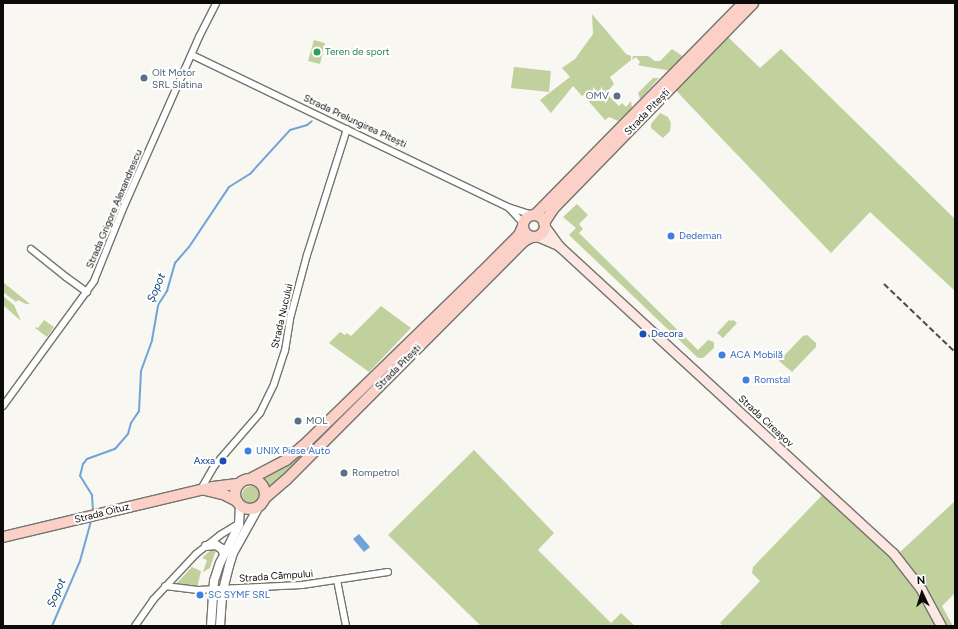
<!DOCTYPE html>
<html>
<head>
<meta charset="utf-8">
<style>
	body { margin:0 }
	#map { position:relative; width:958px; height:629px; overflow:hidden; background:#f8f7f1; font-family:Figtree,sans-serif }
	div>[style] { position:absolute }
	[style*='--x'] { left:calc(var(--x)*1px); top:calc(var(--y)*1px); width:calc(var(--w)*1px); rotate:calc(var(--a)*1deg) }
	.green>* { inset:0; background:#c1d19d }
	.round { border-radius:50% }
	.water>* { inset:0; background:#72a3d8 }
	.stream>* { height:2px; margin:-1px; padding:0 1px; transform-origin:1px; border-radius:1px; background:#72a3d8 }
	.roads { filter:drop-shadow(1px 0 #74746f) drop-shadow(-1px 0 #74746f) drop-shadow(0 1px #74746f) drop-shadow(0 -1px #74746f) }
	.minor>* { height:6px; margin:-3px; padding:0 3px; transform-origin:3px; border-radius:3px; background:#fff }
	.tertiary>* { height:8px; margin:-4px; padding:0 4px; transform-origin:4px; border-radius:4px; background:#fff }
	.secondary>* { height:9px; margin:-4.5px; padding:0 4.5px; transform-origin:4.5px; border-radius:4.5px; background:#fde7e2 }
	.primary>* { height:10px; margin:-5px; padding:0 5px; transform-origin:5px; border-radius:5px; background:#fbd0c6 }
	.primary>.ring { margin:-5px; padding:0; box-sizing:content-box; background:none; border:10px solid #fbd0c6; border-radius:50% }
	.rail>* { height:2px; margin-top:-1px; transform-origin:0; background:repeating-linear-gradient(90deg,#4c4b48 0 6px,transparent 0 9px) }
	.dots>* { width:11px; height:11px; translate:-50% -50%; box-sizing:border-box; border:2px solid #fff; border-radius:50% }
	span { translate:-50% -50%; white-space:nowrap; text-align:center; line-height:1.15; -webkit-text-stroke:4px #fff; paint-order:stroke }
	.leisure-label { font-size:10px; color:#27864d }
	.left { translate:0 -50%; text-align:left }
	.service-label { font-size:10px; color:#4e5e75 }
	.right { translate:-100% -50%; text-align:right }
	.street-label { font-size:10px; color:#0c0b09 }
	.shop-label { font-size:10px; color:#366cbe }
	.transit-label { font-size:10px; color:#164399 }
	.water-label { font-size:11px; color:#083f6f; font-style:italic }
	.frame { position:absolute; inset:0; border:4px solid #0c0b09; pointer-events:none }
	.north { position:absolute; left:902px; top:573px; width:40px; height:40px; -webkit-text-stroke:3px #fff; paint-order:stroke; rotate:356deg; font-size:11px; font-weight:700; line-height:16px; text-align:center; color:#0c0b09 }
	.north::after { content:''; display:block; margin:auto; width:14px; height:18px; background:#0c0b09; clip-path:polygon(50% 0,100% 100%,50% 72%,0 100%) }
</style>
</head>
<body>
<div id="map">
	<div class="green">
		<i style="clip-path:polygon(592px 14px,626px 54px,631px 56px,631px 60px,610px 77px,614px 84px,606px 93px,619px 106px,622px 103px,626px 107px,631px 101px,632px 108px,618px 121px,609px 117px,605px 120px,584px 96px,591px 90px,582px 96px,573px 86px,551px 113px,540px 100px,570px 77px,562px 68px,575px 59px,593px 34px)"></i>
		<i style="clip-path:polygon(727px 36px,760px 68px,781px 49px,955px 219px,955px 291px,870px 212px,831px 253px,682px 97px,675px 89px)"></i>
		<i style="clip-path:polygon(314px 40px,325px 43px,320px 64px,308px 61px)"></i>
		<i style="clip-path:polygon(672px 49px,684px 57px,672px 71px,642px 66px,638px 65px,640px 62px,636px 57px,632px 60px,633px 56px,648px 56px,655px 61px,660px 61px)"></i>
		<i style="clip-path:polygon(514px 67px,551px 71px,549px 92px,511px 88px)"></i>
		<i style="clip-path:polygon(653px 78px,659px 78px,640px 99px,638px 93px)"></i>
		<i style="clip-path:polygon(660px 113px,668px 117px,671px 123px,670px 131px,663px 138px,651px 128px,651px 124px)"></i>
		<i style="clip-path:polygon(577px 204px,588px 215px,579px 224px,583px 229px,579px 233px,698px 350px,708px 340px,714px 342px,714px 348px,703px 358px,698px 358px,569px 235px,576px 228px,563px 217px)"></i>
		<i style="clip-path:polygon(4px 283px,30px 304px,26px 304px,18px 300px,16px 302px,3px 292px)"></i>
		<i style="clip-path:polygon(3px 296px,14px 305px,21px 321px,3px 305px)"></i>
		<i style="clip-path:polygon(381px 306px,411px 328px,369px 372px,329px 343px,340px 332px,345px 335px,347px 333px,351px 336px)"></i>
		<i style="clip-path:polygon(44px 320px,54px 327px,47px 337px,35px 328px,36px 327px,38px 328px)"></i>
		<i style="clip-path:polygon(729px 320px,731px 321px,733px 320px,737px 323px,723px 338px,717px 333px)"></i>
		<i style="clip-path:polygon(807px 335px,816px 343px,816px 347px,792px 372px,779px 361px,803px 336px)"></i>
		<i style="clip-path:polygon(335px 422px,339px 425px,269px 489px,261px 478px,275px 472px,300px 455px)"></i>
		<i style="clip-path:polygon(474px 450px,554px 533px,538px 550px,611px 623px,621px 613px,635px 626px,481px 626px,388px 535px)"></i>
		<i class="round" style="left:242px;top:486px;width:18px;height:18px"></i>
		<i style="clip-path:polygon(829px 488px,900px 552px,955px 501px,955px 593px,942px 606px,953px 626px,723px 626px,720px 623px,760px 581px,752px 573px,753px 567px)"></i>
		<i style="clip-path:polygon(212px 549px,216px 550px,210px 568px,203px 572px,207px 560px,202px 558px)"></i>
		<i style="clip-path:polygon(192px 567px,201px 571px,197px 588px,175px 585px)"></i>
	</div>
	<div class="water">
		<i style="clip-path:polygon(359px 534px,370px 547px,364px 552px,353px 539px)"></i>
	</div>
	<div class="stream">
		<i style="--x:93;--y:510;--w:15;--a:-94"></i>
		<i style="--x:92;--y:495;--w:22;--a:-122"></i>
		<i style="--x:80;--y:476;--w:12;--a:-76"></i>
		<i style="--x:83;--y:464;--w:6;--a:-51"></i>
		<i style="--x:87;--y:459;--w:30;--a:-20"></i>
		<i style="--x:115;--y:449;--w:20;--a:-49"></i>
		<i style="--x:128;--y:434;--w:11;--a:-75"></i>
		<i style="--x:131;--y:423;--w:14;--a:-56"></i>
		<i style="--x:139;--y:411;--w:40;--a:-87.1"></i>
		<i style="--x:141;--y:371;--w:33;--a:-70"></i>
		<i style="--x:152;--y:340;--w:36;--a:-80"></i>
		<i style="--x:158;--y:305;--w:17;--a:-57"></i>
		<i style="--x:167;--y:291;--w:29;--a:-74"></i>
		<i style="--x:175;--y:263;--w:21;--a:-49"></i>
		<i style="--x:189;--y:247;--w:72;--a:-56.3"></i>
		<i style="--x:229;--y:187;--w:25;--a:-32"></i>
		<i style="--x:250;--y:174;--w:59;--a:-47.7"></i>
		<i style="--x:290;--y:130;--w:18;--a:-16"></i>
		<i style="--x:307;--y:125;--w:6;--a:-39"></i>
		<i style="--x:52;--y:626;--w:71;--a:-66.7"></i>
		<i style="--x:80;--y:561;--w:41;--a:-74.6"></i>
	</div>
	<div class="roads">
		<div class="minor">
			<i style="--x:192;--y:55;--w:351;--a:25.7"></i>
			<i style="--x:508;--y:207;--w:26;--a:18"></i>
			<i style="--x:509;--y:208;--w:22;--a:47"></i>
			<i style="--x:31;--y:249;--w:45;--a:38.7"></i>
			<i style="--x:66;--y:277;--w:26;--a:36"></i>
			<i style="--x:3;--y:406;--w:155;--a:-53.9"></i>
			<i style="--x:94;--y:281;--w:83;--a:-68.1"></i>
			<i style="--x:125;--y:204;--w:183;--a:-66.1"></i>
			<i style="--x:199;--y:37;--w:38;--a:-63"></i>
			<i style="--x:201;--y:489;--w:28;--a:-60"></i>
			<i style="--x:215;--y:465;--w:69;--a:-49.1"></i>
			<i style="--x:260;--y:413;--w:32;--a:-64"></i>
			<i style="--x:274;--y:384;--w:35;--a:-72"></i>
			<i style="--x:285;--y:351;--w:36;--a:-81"></i>
			<i style="--x:291;--y:315;--w:62;--a:-75.1"></i>
			<i style="--x:307;--y:255;--w:132;--a:-72.4"></i>
			<i style="--x:337;--y:580;--w:47;--a:78.9"></i>
			<i style="--x:165;--y:586;--w:33;--a:7"></i>
			<i style="--x:198;--y:590;--w:104;--a:-2.8"></i>
			<i style="--x:302;--y:585;--w:87;--a:-8.6"></i>
			<i style="--x:135;--y:626;--w:32;--a:-55"></i>
			<i style="--x:153;--y:600;--w:63;--a:-46.9"></i>
			<i style="--x:196;--y:554;--w:31;--a:-38"></i>
			<i style="--x:220;--y:535;--w:23;--a:-31"></i>
		</div>
		<div class="tertiary">
			<i style="--x:206;--y:546;--w:10;--a:-6"></i>
			<i style="--x:216;--y:545;--w:7;--a:34"></i>
			<i style="--x:222;--y:549;--w:5;--a:68"></i>
			<i style="--x:211;--y:626;--w:45;--a:-86.2"></i>
			<i style="--x:214;--y:581;--w:19;--a:-72"></i>
			<i style="--x:220;--y:563;--w:42;--a:-63.4"></i>
			<i style="--x:239;--y:525;--w:19;--a:-87"></i>
			<i style="--x:220;--y:626;--w:32;--a:-86"></i>
			<i style="--x:222;--y:594;--w:29;--a:-76"></i>
			<i style="--x:229;--y:566;--w:14;--a:-73"></i>
			<i style="--x:233;--y:553;--w:51;--a:-60.9"></i>
		</div>
		<div class="secondary">
			<i style="--x:545;--y:227;--w:24;--a:54"></i>
			<i style="--x:559;--y:246;--w:454;--a:42.6"></i>
			<i style="--x:893;--y:553;--w:46;--a:52.1"></i>
			<i style="--x:921;--y:589;--w:42;--a:61.6"></i>
			<i style="--x:537;--y:236;--w:23;--a:23"></i>
		</div>
		<div class="primary">
			<i style="--x:535;--y:215;--w:297;--a:-45.5"></i>
			<i class="ring" style="left:523px;top:215px;width:12px;height:12px"></i>
			<i style="--x:544;--y:223;--w:17;--a:-57"></i>
			<i style="--x:553;--y:209;--w:287;--a:-45.8"></i>
			<i class="ring" style="left:235px;top:479px;width:20px;height:20px"></i>
			<i style="--x:250;--y:479;--w:41;--a:-27.8"></i>
			<i style="--x:286;--y:460;--w:23;--a:-40"></i>
			<i style="--x:304;--y:445;--w:247;--a:-44.2"></i>
			<i style="--x:481;--y:273;--w:54;--a:-45"></i>
			<i style="--x:519;--y:235;--w:10;--a:-66"></i>
			<i style="--x:205;--y:490;--w:18;--a:13"></i>
			<i style="--x:223;--y:494;--w:16;--a:27"></i>
			<i style="--x:265;--y:498;--w:28;--a:-41"></i>
			<i style="--x:286;--y:480;--w:337;--a:-45.1"></i>
			<i style="--x:524;--y:241;--w:9;--a:-27"></i>
			<i style="--x:3;--y:537;--w:216;--a:-13.4"></i>
			<i style="--x:213;--y:487;--w:26;--a:-7"></i>
		</div>
	</div>
	<div class="rail">
		<i style="--x:884;--y:284;--w:98;--a:43.8"></i>
	</div>
	<div class="dots">
		<i style="left:317px;top:52px;background:#2e9e5b"></i>
		<i style="left:144px;top:78px;background:#5c6f8a"></i>
		<i style="left:617px;top:96px;background:#5c6f8a"></i>
		<i style="left:671px;top:236px;background:#3f7fe0"></i>
		<i style="left:643px;top:334px;background:#1a4fb4"></i>
		<i style="left:722px;top:355px;background:#3f7fe0"></i>
		<i style="left:746px;top:380px;background:#3f7fe0"></i>
		<i style="left:298px;top:421px;background:#5c6f8a"></i>
		<i style="left:248px;top:451px;background:#3f7fe0"></i>
		<i style="left:223px;top:461px;background:#1a4fb4"></i>
		<i style="left:344px;top:473px;background:#5c6f8a"></i>
		<i style="left:200px;top:595px;background:#3f7fe0"></i>
	</div>
	<div class="leisure-label">
		<span class="left" style="left:325px;top:52px">Teren de sport</span>
	</div>
	<div class="service-label">
		<span class="left" style="left:152px;top:78px">Olt Motor<br>SRL Slatina</span>
		<span class="right" style="left:609px;top:96px">OMV</span>
		<span class="left" style="left:306px;top:421px">MOL</span>
		<span class="left" style="left:352px;top:473px">Rompetrol</span>
	</div>
	<div class="street-label">
		<span style="left:647px;top:112px;rotate:-46deg">Strada Pitești</span>
		<span style="left:355px;top:121px;rotate:25deg">Strada Prelungirea Pitești</span>
		<span style="left:114px;top:209px;rotate:-67deg">Strada Grigore Alexandrescu</span>
		<span style="left:282px;top:316px;rotate:-77deg">Strada Nucului</span>
		<span style="left:398px;top:367px;rotate:-45deg">Strada Pitești</span>
		<span style="left:766px;top:421px;rotate:43deg">Strada Cireașov</span>
		<span style="left:102px;top:513px;rotate:-14deg">Strada Oituz</span>
		<span style="left:276px;top:576px;rotate:-4deg">Strada Câmpului</span>
	</div>
	<div class="shop-label">
		<span class="left" style="left:679px;top:236px">Dedeman</span>
		<span class="left" style="left:730px;top:355px">ACA Mobilă</span>
		<span class="left" style="left:754px;top:380px">Romstal</span>
		<span class="left" style="left:256px;top:451px">UNIX Piese Auto</span>
		<span class="left" style="left:208px;top:595px">SC SYMF SRL</span>
	</div>
	<div class="transit-label">
		<span class="left" style="left:651px;top:334px">Decora</span>
		<span class="right" style="left:215px;top:461px">Axxa</span>
	</div>
	<div class="water-label">
		<span style="left:157px;top:288px;rotate:-67deg">Șopot</span>
		<span style="left:57px;top:593px;rotate:-66deg">Șopot</span>
	</div>
	<div class="frame"></div>
	<div class="north">N</div>
</div>
</body>
</html>
